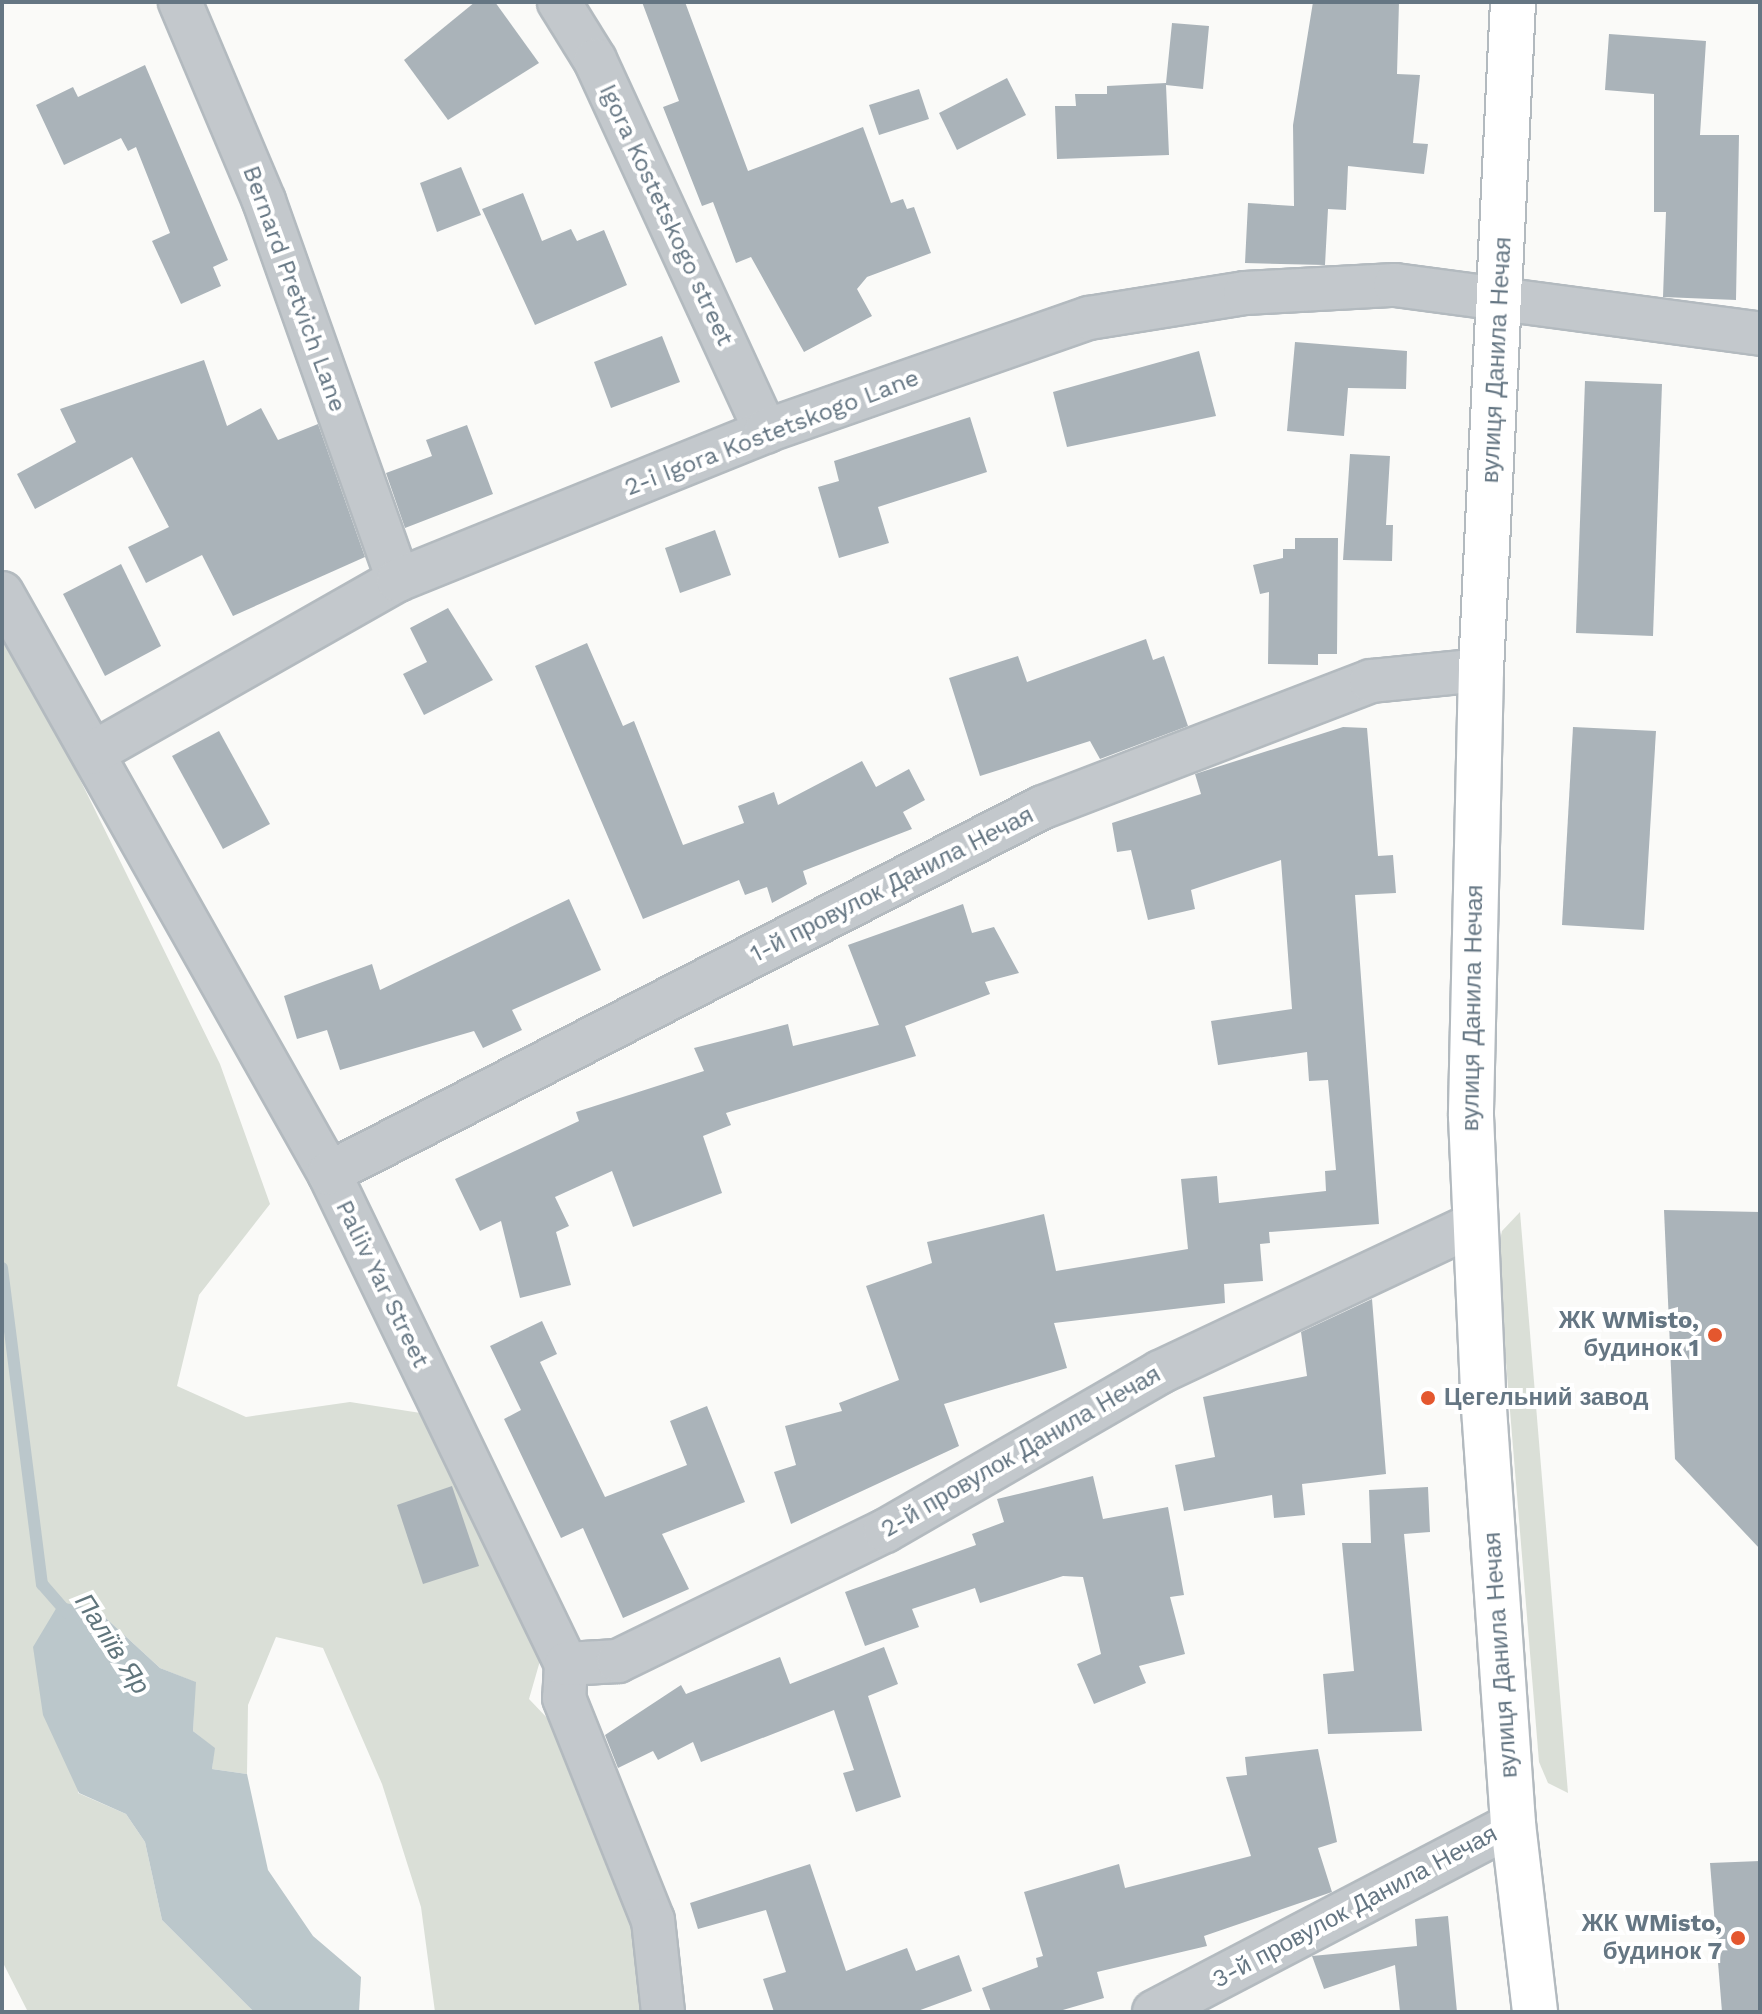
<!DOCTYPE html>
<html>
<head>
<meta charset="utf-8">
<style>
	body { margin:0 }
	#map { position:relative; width:1762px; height:2014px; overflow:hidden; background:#fafaf8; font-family:"Work Sans",sans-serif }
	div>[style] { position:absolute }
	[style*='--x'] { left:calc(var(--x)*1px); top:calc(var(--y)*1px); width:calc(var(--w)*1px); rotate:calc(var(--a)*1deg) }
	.green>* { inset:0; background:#dadfd7 }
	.water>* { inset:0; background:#bbc7cb }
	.stream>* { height:12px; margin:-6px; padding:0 6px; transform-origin:6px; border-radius:6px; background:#bbc7cb }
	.building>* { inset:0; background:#aab3b9 }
	.roads { filter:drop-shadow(2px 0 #b3babf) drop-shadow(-2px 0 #b3babf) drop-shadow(0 2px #b3babf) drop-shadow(0 -2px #b3babf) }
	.street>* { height:42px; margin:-21px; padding:0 21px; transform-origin:21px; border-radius:21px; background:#c3c8cc }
	.secondary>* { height:44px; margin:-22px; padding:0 22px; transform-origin:22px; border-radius:22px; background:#fff }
	.dots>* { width:22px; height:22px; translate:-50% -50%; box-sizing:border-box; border:4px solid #fff; border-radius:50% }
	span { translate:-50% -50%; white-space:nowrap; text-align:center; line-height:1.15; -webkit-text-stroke:8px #fff; paint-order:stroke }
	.street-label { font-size:24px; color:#657683 }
	.poi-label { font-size:24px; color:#657683; font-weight:700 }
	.right { translate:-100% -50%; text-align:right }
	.left { translate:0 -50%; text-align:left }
	.water-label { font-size:26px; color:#60757c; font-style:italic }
	.frame { position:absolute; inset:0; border:4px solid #657683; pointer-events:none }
</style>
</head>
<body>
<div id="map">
	<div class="green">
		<i style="clip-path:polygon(2px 621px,220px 1064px,270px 1204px,199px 1295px,177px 1386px,246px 1417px,350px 1402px,427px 1414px,544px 1647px,529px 1699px,572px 1744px,645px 1920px,656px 2012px,435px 2012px,421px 1907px,382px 1784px,323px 1648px,276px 1637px,248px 1705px,247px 1774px,212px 1769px,214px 1748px,193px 1731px,195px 1682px,160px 1668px,97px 1610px,78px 1793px,126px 1814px,145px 1842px,162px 1920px,254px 2012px,28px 2012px,2px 1961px)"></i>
		<i style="clip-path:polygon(1520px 1212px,1568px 1793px,1548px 1783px,1539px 1762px,1497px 1253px,1502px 1231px)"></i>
	</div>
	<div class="water">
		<i style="clip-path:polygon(60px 1602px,96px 1609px,160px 1668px,196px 1682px,193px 1731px,215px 1748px,212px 1769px,247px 1774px,268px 1870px,313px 1936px,361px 1977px,359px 2012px,254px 2012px,162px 1920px,145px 1842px,126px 1814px,79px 1793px,43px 1715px,33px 1647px)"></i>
	</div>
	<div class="stream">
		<i style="--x:2;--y:1268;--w:319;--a:82.8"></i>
		<i style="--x:42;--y:1584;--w:38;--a:49"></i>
	</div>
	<div class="building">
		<i style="clip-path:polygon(475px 2px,495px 2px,539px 63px,448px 120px,404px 60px)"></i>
		<i style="clip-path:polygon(642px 2px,685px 2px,748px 171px,863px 127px,891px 203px,903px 199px,907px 209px,914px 207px,931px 253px,867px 277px,857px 289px,872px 316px,804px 352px,751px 257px,736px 263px,713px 202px,702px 206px,663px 107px,679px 101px)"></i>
		<i style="clip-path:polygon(1313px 2px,1399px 2px,1397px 74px,1420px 75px,1413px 143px,1428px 144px,1424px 174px,1348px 166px,1346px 210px,1328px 209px,1325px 265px,1245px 263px,1248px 203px,1294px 206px,1293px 125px)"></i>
		<i style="clip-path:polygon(1172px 23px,1209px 26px,1203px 89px,1166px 85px,1169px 155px,1057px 159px,1055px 106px,1076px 106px,1075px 94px,1107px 94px,1107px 86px,1166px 83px)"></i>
		<i style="clip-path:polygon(1609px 34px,1706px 41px,1700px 135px,1739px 135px,1736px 300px,1663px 297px,1666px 212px,1654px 212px,1654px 94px,1605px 90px)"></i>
		<i style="clip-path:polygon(145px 65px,228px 260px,213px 267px,221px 286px,181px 304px,152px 241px,170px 233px,136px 147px,128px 151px,121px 138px,64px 165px,36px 105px,73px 87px,78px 97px)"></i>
		<i style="clip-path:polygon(1007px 78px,1026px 115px,957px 150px,939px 113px)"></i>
		<i style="clip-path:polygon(919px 89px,929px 119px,879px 135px,869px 105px)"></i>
		<i style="clip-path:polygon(461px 167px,481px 215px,437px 232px,420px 183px)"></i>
		<i style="clip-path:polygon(523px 193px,542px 241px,571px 229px,577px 241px,604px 230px,627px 285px,535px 325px,482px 209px)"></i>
		<i style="clip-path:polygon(662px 336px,680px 382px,611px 408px,594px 362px)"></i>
		<i style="clip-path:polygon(1295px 342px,1407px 351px,1406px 389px,1348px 388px,1344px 436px,1287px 431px)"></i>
		<i style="clip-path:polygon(1199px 351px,1216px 416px,1067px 447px,1053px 392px)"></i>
		<i style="clip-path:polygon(204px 360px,227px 426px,261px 408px,278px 440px,318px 424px,365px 557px,233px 616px,202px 555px,146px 583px,128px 547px,169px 527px,132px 457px,35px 509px,17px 474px,76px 442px,60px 409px)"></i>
		<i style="clip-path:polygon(1585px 381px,1662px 384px,1653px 636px,1576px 633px)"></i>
		<i style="clip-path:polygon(970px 417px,987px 472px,878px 507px,889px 543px,839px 558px,818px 487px,839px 481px,834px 461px)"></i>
		<i style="clip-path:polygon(467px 425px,493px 494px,405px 528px,386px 473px,432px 456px,426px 440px)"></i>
		<i style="clip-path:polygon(1350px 454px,1390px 456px,1386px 525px,1393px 525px,1392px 561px,1343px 560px)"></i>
		<i style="clip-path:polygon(715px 530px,731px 575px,680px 593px,665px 548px)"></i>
		<i style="clip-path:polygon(1295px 538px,1338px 538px,1337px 654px,1318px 654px,1318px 665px,1268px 664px,1269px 592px,1260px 594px,1253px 565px,1283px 558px,1283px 549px,1295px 549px)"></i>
		<i style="clip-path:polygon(121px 564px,161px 646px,105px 676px,63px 594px)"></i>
		<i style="clip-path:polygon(448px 608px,493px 680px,424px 715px,403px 674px,427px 662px,410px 628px)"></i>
		<i style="clip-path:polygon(1146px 639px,1153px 660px,1164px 656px,1188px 726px,1100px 759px,1090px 741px,980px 776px,949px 678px,1018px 656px,1027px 682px)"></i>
		<i style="clip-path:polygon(587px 643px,623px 726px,634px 721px,683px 845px,744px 823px,738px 806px,774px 792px,778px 805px,862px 761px,876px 787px,909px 769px,925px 800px,903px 812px,912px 829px,803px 871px,807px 884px,772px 903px,767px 887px,745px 895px,739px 880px,643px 919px,535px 666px)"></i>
		<i style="clip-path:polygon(1343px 727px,1367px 728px,1378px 856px,1393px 855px,1396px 893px,1355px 895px,1379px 1224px,1269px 1232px,1270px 1243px,1260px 1244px,1263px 1281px,1224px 1284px,1225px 1303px,1054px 1323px,1067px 1368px,944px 1404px,959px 1446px,791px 1524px,774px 1472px,796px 1465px,785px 1426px,842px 1411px,839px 1403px,899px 1380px,866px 1286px,932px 1263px,927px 1242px,1044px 1214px,1056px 1271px,1188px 1249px,1181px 1179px,1217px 1176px,1219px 1203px,1326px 1191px,1325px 1171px,1336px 1170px,1328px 1080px,1309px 1081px,1307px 1052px,1218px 1065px,1211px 1021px,1292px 1009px,1281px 860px,1191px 890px,1195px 909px,1148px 920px,1131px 850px,1117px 852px,1112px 823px,1201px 794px,1195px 774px)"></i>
		<i style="clip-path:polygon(1573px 727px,1656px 731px,1644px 930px,1562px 925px)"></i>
		<i style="clip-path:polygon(219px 731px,270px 824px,223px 849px,172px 756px)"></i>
		<i style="clip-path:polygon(569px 899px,601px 970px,512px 1010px,522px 1030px,483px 1048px,474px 1031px,340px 1070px,327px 1030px,297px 1039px,284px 996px,372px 964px,380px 990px)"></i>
		<i style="clip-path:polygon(963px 904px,972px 933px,994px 927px,1019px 973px,985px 982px,990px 994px,905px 1026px,916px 1056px,726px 1113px,731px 1125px,703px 1136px,722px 1193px,633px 1227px,612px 1171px,555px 1197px,569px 1226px,556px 1232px,571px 1285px,520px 1298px,501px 1221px,480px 1231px,455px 1179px,579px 1121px,576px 1112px,704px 1071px,694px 1048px,788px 1024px,793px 1046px,879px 1025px,848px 945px)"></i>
		<i style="clip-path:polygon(1664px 1210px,1760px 1212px,1760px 1549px,1675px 1459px)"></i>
		<i style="clip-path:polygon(1372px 1299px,1386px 1474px,1302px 1484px,1305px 1515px,1274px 1518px,1272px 1495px,1184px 1511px,1175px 1465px,1215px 1457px,1203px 1397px,1307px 1376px,1301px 1332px)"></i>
		<i style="clip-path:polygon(542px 1321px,557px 1354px,540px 1362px,605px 1497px,687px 1465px,670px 1421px,707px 1406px,745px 1502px,662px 1534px,689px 1589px,623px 1618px,583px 1528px,561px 1538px,504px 1419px,521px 1410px,490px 1346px)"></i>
		<i style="clip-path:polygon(1093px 1476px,1103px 1519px,1168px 1507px,1184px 1595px,1170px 1597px,1185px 1654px,1139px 1666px,1146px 1683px,1094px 1704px,1077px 1664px,1101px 1654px,1083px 1577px,1063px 1576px,980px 1603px,975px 1588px,912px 1609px,919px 1627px,865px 1646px,845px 1592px,976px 1545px,972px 1534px,1004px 1522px,997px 1499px)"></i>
		<i style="clip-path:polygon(452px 1486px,479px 1566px,423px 1584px,397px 1505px)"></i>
		<i style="clip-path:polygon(1428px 1487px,1430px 1532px,1404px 1534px,1422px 1731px,1328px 1734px,1323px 1674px,1354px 1671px,1342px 1543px,1371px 1543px,1369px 1490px)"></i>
		<i style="clip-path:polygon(884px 1647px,898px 1684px,868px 1696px,901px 1797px,856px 1812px,843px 1773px,854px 1770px,834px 1710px,701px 1762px,693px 1742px,658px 1760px,653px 1751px,618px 1768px,605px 1735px,681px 1685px,686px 1694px,780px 1657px,790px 1684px)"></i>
		<i style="clip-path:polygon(1318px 1749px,1337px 1842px,1318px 1848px,1332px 1892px,1204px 1936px,1207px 1946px,1097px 1972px,1104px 1998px,1056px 2012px,991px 2012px,982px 1988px,1038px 1967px,1036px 1958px,1043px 1956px,1024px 1892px,1119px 1864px,1125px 1888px,1251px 1856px,1226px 1777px,1247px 1775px,1245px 1757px)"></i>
		<i style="clip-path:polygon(1760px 1861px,1760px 2012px,1722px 2012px,1710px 1863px)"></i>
		<i style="clip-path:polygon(810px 1864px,846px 1971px,907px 1948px,916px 1971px,959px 1955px,972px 1991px,915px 2012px,774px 2012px,763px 1979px,786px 1972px,766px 1910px,698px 1929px,690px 1903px)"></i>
		<i style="clip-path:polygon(1448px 1916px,1457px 2012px,1400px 2012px,1395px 1965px,1324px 1989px,1312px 1956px,1417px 1946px,1415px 1919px)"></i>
	</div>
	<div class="roads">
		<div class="street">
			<i style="--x:180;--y:2;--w:216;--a:67.1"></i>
			<i style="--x:264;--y:201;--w:402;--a:70.5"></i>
			<i style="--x:559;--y:2;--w:68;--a:58.2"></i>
			<i style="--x:595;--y:60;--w:409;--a:65.3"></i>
			<i style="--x:2;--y:593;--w:666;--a:60.59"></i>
			<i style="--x:329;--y:1173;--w:545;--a:64.23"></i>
			<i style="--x:566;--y:1664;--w:34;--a:93"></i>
			<i style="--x:564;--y:1698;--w:239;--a:68.2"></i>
			<i style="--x:653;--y:1920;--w:93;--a:83.8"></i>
			<i style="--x:93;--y:753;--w:351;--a:-29.6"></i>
			<i style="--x:398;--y:580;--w:397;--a:-22"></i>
			<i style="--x:766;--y:431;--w:342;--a:-19.3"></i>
			<i style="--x:1089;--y:318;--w:158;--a:-9.1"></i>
			<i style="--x:1245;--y:293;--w:150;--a:-3.1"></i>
			<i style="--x:1395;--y:285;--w:368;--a:7.6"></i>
			<i style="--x:329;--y:1173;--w:802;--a:-27.14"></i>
			<i style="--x:1043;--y:807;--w:351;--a:-21"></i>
			<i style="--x:1371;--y:681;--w:111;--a:-5.7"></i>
			<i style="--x:566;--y:1664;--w:52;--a:-3.3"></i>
			<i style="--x:618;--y:1661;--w:297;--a:-26"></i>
			<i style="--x:885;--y:1531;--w:318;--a:-30"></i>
			<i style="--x:1160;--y:1372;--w:346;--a:-25.2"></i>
			<i style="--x:1154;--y:2012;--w:405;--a:-27.6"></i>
		</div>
		<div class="secondary">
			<i style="--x:1513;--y:2;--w:669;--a:92.74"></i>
			<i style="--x:1481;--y:670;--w:446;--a:91.3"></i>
			<i style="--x:1471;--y:1116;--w:278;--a:87.5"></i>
			<i style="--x:1483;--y:1394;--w:431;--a:86"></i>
			<i style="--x:1513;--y:1824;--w:189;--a:83.3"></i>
		</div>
	</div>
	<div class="dots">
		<i style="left:1715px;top:1335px;background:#e4572e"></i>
		<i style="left:1428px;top:1398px;background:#e4572e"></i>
		<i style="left:1738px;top:1938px;background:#e4572e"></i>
	</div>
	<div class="street-label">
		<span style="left:666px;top:215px;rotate:65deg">Igora Kostetskogo street</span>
		<span style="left:294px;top:289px;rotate:70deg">Bernard Pretvich Lane</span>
		<span style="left:1497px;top:360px;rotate:-87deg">вулиця Данила Нечая</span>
		<span style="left:772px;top:433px;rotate:-21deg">2-i Igora Kostetskogo Lane</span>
		<span style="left:892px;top:885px;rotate:-27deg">1-й провулок Данила Нечая</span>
		<span style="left:1473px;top:1008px;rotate:-89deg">вулиця Данила Нечая</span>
		<span style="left:382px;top:1284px;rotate:64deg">Paliiv Yar Street</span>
		<span style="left:1021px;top:1452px;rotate:-30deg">2-й провулок Данила Нечая</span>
		<span style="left:1501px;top:1655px;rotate:-94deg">вулиця Данила Нечая</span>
		<span style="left:1355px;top:1907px;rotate:-28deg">3-й провулок Данила Нечая</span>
	</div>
	<div class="poi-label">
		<span class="right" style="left:1699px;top:1335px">ЖК WMisto,<br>будинок 1</span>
		<span class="left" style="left:1444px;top:1398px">Цегельний завод</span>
		<span class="right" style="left:1722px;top:1938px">ЖК WMisto,<br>будинок 7</span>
	</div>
	<div class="water-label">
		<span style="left:112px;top:1644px;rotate:57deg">Паліїв Яр</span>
	</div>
	<div class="frame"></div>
</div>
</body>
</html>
